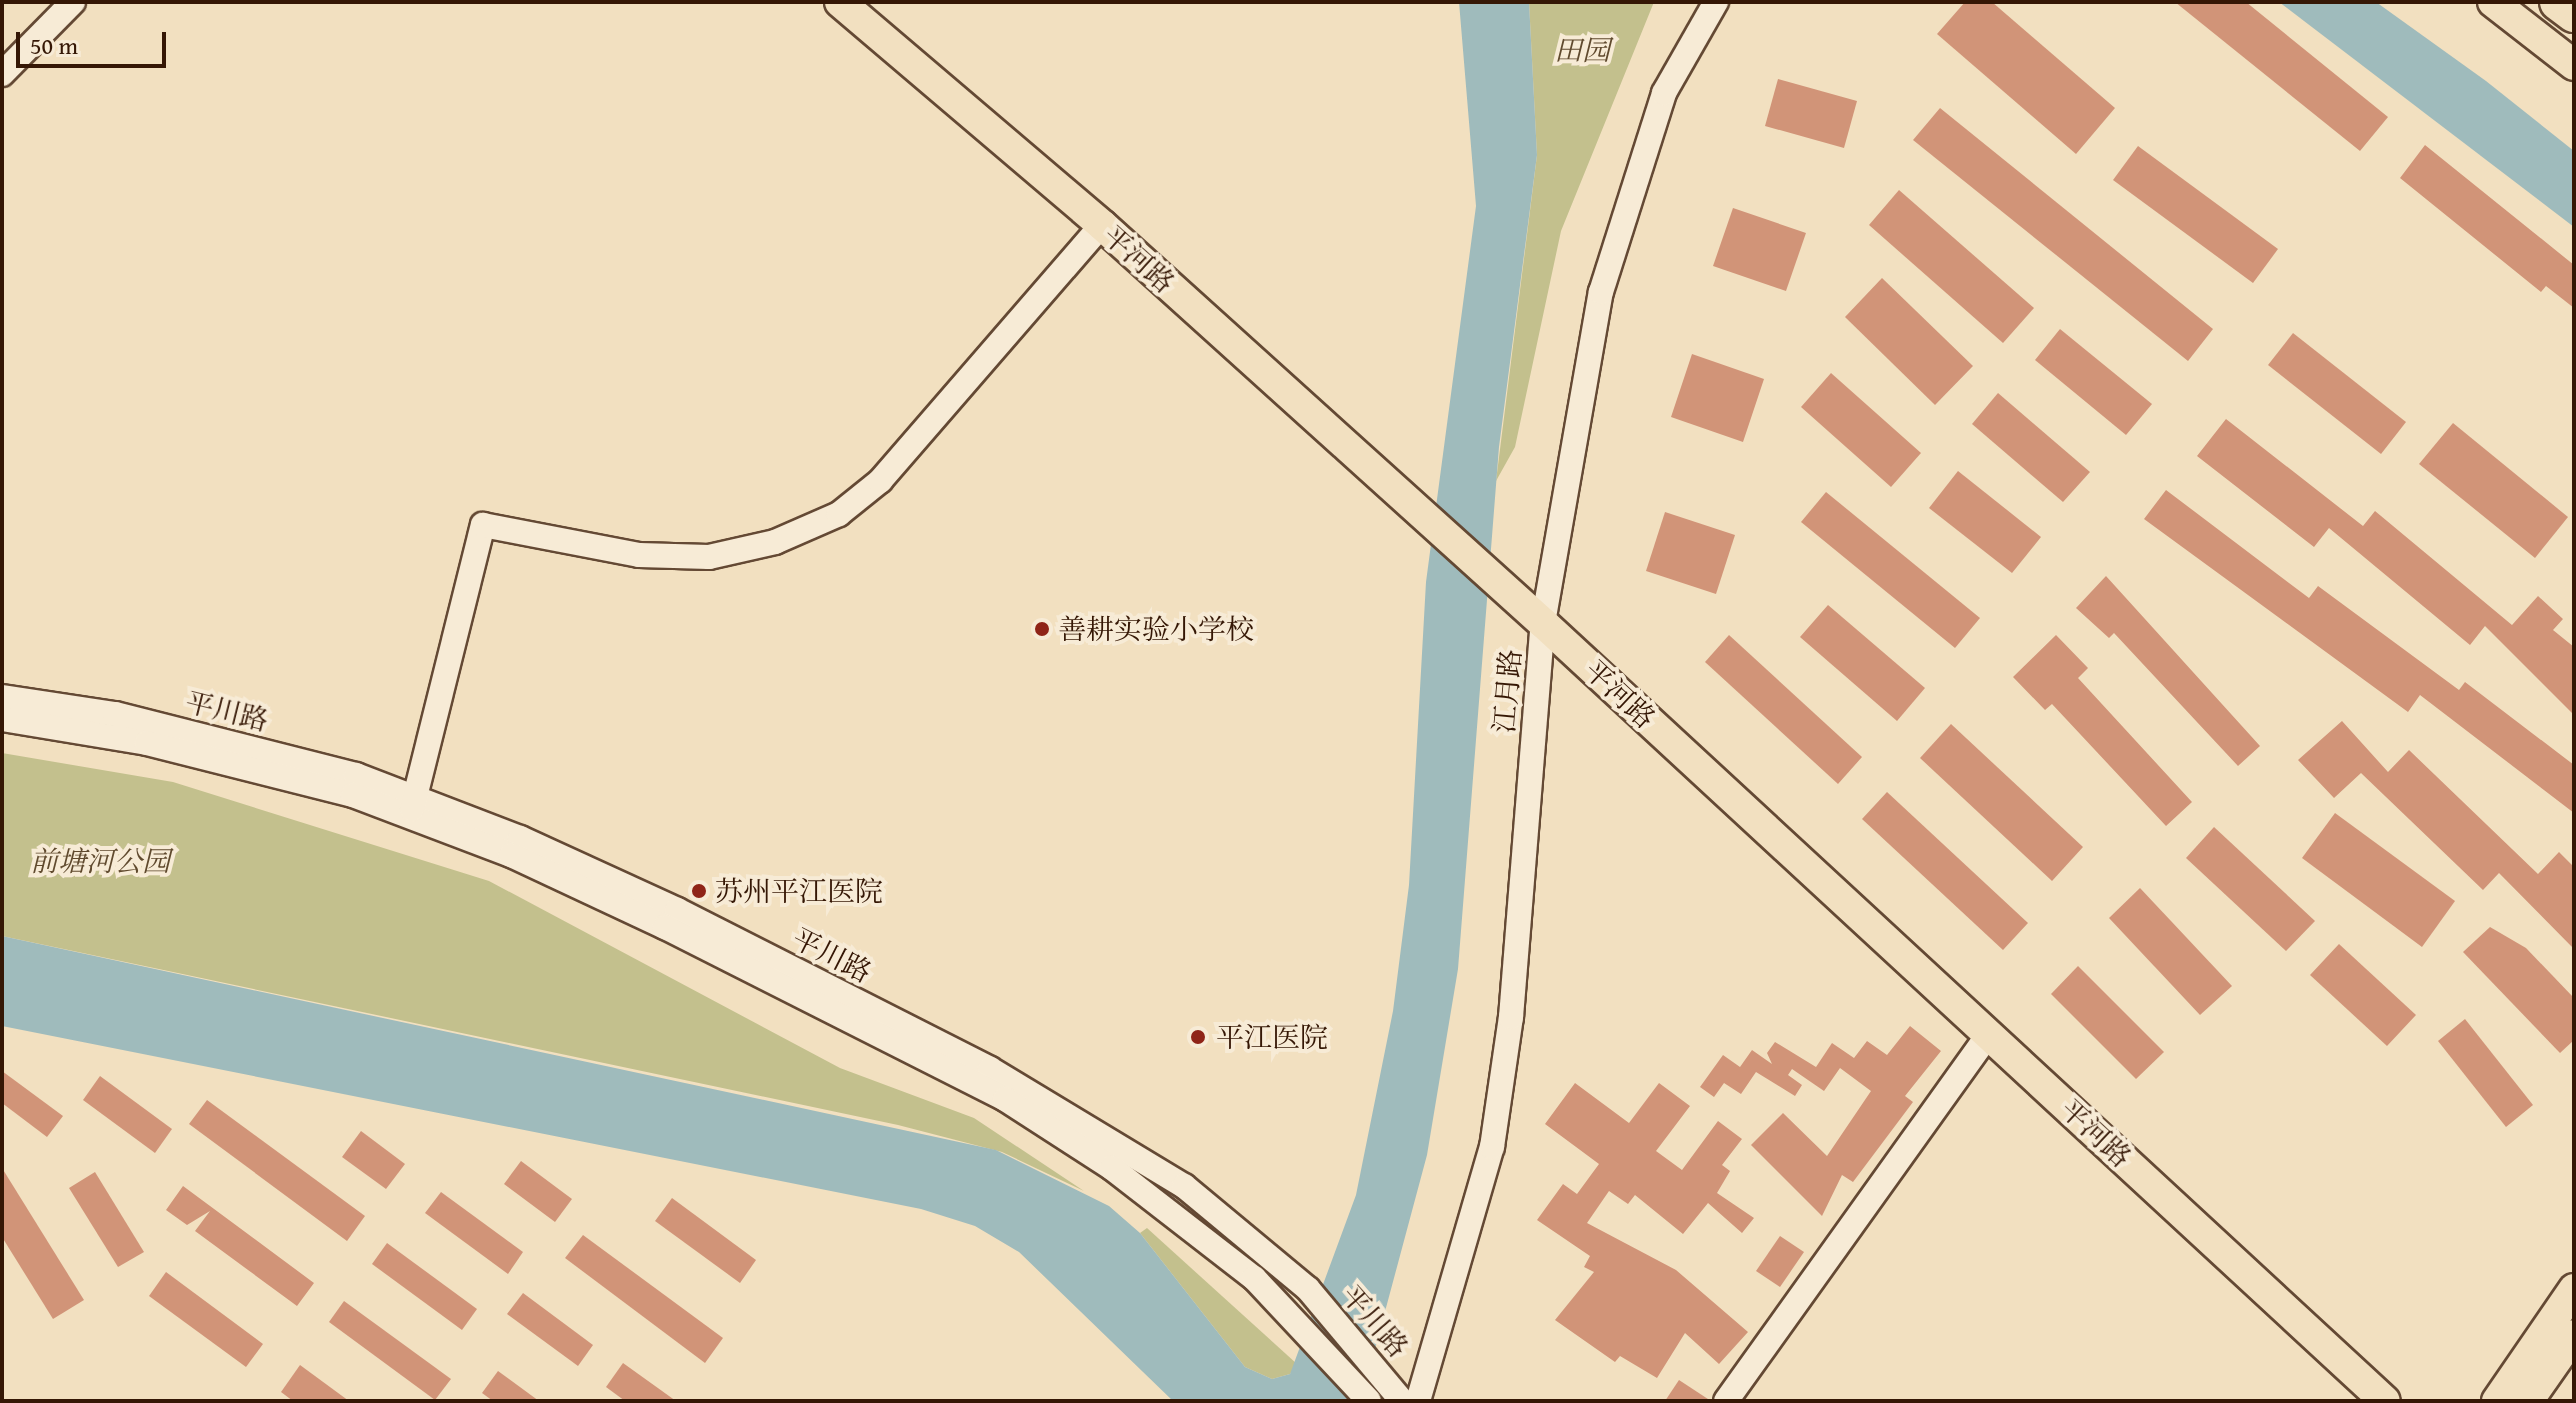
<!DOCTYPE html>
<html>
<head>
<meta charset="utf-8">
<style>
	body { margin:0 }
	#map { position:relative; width:2576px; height:1403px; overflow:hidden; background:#f2e0c0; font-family:"Gentium Book Plus","Noto Serif SC",serif }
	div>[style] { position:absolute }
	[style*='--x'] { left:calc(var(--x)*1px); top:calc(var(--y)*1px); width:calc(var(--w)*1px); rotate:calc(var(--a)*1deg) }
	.green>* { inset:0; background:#c3c08d }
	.water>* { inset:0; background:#9fbbbc }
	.building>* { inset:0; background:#d19478 }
	.roads { filter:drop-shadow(2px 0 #644934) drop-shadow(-2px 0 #644934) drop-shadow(0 2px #644934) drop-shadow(0 -2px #644934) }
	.minor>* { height:24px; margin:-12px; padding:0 12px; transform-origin:12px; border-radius:12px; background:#f7ebd6 }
	.major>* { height:30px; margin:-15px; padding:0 15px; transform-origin:15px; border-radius:15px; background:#f2e0c0 }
	.highway>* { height:36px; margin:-18px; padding:0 18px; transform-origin:18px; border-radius:18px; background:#f2e0c0 }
	.dots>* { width:22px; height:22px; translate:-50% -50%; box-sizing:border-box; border:4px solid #f7ebd6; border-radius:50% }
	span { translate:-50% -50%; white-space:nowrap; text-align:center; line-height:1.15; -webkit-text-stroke:8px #f7ebd6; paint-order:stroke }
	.park-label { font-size:28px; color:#604a2e; font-style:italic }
	.street-label { font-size:28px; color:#351705 }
	.poi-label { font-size:28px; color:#351705 }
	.left { translate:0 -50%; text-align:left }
	.frame { position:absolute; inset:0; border:4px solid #351705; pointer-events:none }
	.scale { position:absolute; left:16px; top:32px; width:150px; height:36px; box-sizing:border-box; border:4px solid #351705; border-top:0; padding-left:10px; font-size:24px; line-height:28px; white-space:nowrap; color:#351705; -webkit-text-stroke:6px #f7ebd6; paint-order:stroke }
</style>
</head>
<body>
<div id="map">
	<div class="green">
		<i style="clip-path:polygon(1529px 2px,1654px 2px,1561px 231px,1515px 447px,1496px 481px,1537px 155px)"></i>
		<i style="clip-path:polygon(2px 753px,173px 782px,489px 881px,840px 1068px,974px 1118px,1084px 1191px,1002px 1152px,898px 1125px,2px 936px)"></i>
		<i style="clip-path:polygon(1147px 1228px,1297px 1364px,1290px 1374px,1272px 1379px,1245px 1367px,1140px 1233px)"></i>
	</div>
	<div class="water">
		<i style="clip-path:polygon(1459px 2px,1529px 2px,1537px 155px,1499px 447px,1458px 969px,1427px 1155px,1361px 1401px,1173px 1401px,1019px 1252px,975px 1226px,921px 1209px,2px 1026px,2px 936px,996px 1150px,1109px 1206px,1140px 1233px,1245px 1367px,1272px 1379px,1290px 1374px,1356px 1195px,1393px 1011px,1409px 885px,1426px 582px,1476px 206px)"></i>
		<i style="clip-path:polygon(2279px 2px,2376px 2px,2486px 81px,2574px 151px,2574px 227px)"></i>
	</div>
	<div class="building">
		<i style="clip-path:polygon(1965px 2px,1992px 2px,2115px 108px,2076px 154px,1937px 34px)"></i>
		<i style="clip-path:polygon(2175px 2px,2246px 2px,2388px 117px,2360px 151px)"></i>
		<i style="clip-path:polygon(1778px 79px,1857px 101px,1844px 148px,1765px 126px)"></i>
		<i style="clip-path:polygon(1940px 108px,2213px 329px,2188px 361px,1913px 140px)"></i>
		<i style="clip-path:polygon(2425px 145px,2574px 265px,2574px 308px,2546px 286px,2541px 292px,2400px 178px)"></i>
		<i style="clip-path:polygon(2138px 146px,2278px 249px,2253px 283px,2113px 180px)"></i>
		<i style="clip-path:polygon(1899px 190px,2034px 308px,2003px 343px,1869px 225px)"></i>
		<i style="clip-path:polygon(1733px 208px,1806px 233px,1786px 291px,1713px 266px)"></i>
		<i style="clip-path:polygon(1882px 278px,1973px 366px,1935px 405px,1845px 317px)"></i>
		<i style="clip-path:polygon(2060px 329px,2152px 404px,2126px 435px,2035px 360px)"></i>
		<i style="clip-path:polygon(2293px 333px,2406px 422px,2381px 454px,2268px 365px)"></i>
		<i style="clip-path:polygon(1692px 354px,1764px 379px,1743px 442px,1671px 417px)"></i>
		<i style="clip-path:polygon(1831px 373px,1921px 453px,1891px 487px,1801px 407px)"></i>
		<i style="clip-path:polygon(1998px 393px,2090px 472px,2063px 502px,1972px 424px)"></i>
		<i style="clip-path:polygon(2226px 419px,2363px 526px,2375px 511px,2512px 625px,2538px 596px,2563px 619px,2553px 630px,2574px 647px,2574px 715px,2485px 626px,2470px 645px,2329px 528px,2314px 547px,2197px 456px)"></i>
		<i style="clip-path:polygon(2453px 423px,2568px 517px,2535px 558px,2419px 464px)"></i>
		<i style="clip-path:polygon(1958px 471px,2041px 537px,2012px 573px,1929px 508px)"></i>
		<i style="clip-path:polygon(2166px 490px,2309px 598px,2318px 586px,2459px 690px,2465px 682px,2574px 765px,2574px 813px,2420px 695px,2408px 712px,2144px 519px)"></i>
		<i style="clip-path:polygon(1826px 492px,1980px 618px,1955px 648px,1801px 522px)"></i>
		<i style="clip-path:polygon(1665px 512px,1735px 535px,1716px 594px,1646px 571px)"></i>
		<i style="clip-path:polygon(2106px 576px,2260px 746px,2238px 766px,2114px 633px,2109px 638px,2076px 608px)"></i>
		<i style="clip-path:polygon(1828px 605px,1925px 688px,1897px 721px,1800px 637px)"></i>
		<i style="clip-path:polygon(1729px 635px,1862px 757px,1838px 784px,1705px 662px)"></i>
		<i style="clip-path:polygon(2056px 635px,2088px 668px,2078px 678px,2192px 802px,2166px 826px,2052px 704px,2045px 710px,2013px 677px)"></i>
		<i style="clip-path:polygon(2342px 721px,2388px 772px,2409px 750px,2538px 874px,2559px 852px,2574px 867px,2574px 949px,2499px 873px,2483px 890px,2361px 773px,2334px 798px,2298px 760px)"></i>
		<i style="clip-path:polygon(1951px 724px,2083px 847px,2052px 881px,1920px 758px)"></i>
		<i style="clip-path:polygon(1887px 792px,2028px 923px,2003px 950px,1862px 819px)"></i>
		<i style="clip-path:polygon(2335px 813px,2455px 901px,2422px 947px,2302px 858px)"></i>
		<i style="clip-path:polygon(2214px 827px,2315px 921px,2286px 951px,2186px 858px)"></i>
		<i style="clip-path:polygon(2140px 888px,2232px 986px,2200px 1015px,2109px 918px)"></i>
		<i style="clip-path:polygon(2490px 927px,2526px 948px,2574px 998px,2574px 1040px,2560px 1053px,2463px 952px)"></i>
		<i style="clip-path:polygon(2339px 944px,2416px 1015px,2387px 1046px,2310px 975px)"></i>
		<i style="clip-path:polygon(2078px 966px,2164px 1052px,2136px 1079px,2051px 994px)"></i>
		<i style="clip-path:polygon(2465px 1019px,2533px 1105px,2506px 1127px,2438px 1041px)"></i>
		<i style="clip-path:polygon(1910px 1026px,1941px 1051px,1905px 1096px,1913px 1102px,1853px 1182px,1842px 1175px,1822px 1216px,1751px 1145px,1783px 1113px,1827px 1156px,1871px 1091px,1840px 1068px,1824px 1091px,1792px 1069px,1788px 1075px,1802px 1085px,1795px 1096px,1756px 1072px,1741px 1094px,1724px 1083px,1714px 1097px,1700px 1087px,1723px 1055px,1740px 1067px,1752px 1050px,1772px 1064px,1767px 1053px,1775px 1042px,1816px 1067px,1832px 1043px,1854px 1058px,1867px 1041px,1887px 1055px)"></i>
		<i style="clip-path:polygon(2px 1071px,63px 1116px,47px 1137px,2px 1103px)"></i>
		<i style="clip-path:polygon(100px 1076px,172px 1129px,155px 1153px,83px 1100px)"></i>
		<i style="clip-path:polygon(1575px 1083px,1629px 1123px,1659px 1083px,1690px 1106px,1656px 1151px,1682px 1170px,1718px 1121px,1742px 1139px,1722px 1165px,1730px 1171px,1717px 1193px,1754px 1218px,1742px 1233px,1708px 1203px,1683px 1234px,1635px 1195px,1628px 1204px,1609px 1191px,1587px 1223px,1676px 1270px,1748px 1332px,1719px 1364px,1685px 1333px,1657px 1378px,1620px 1356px,1615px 1362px,1555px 1320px,1594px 1272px,1584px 1267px,1590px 1256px,1537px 1220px,1563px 1184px,1577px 1194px,1599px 1164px,1545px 1124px)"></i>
		<i style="clip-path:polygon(207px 1100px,365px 1216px,347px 1241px,189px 1124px)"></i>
		<i style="clip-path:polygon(361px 1131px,405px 1164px,386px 1189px,342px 1157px)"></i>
		<i style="clip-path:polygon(521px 1161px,572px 1199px,555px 1222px,504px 1184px)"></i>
		<i style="clip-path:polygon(2px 1168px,84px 1300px,53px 1319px,2px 1237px)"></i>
		<i style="clip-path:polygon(95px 1172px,144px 1252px,118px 1267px,69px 1188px)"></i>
		<i style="clip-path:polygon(183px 1186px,314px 1283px,297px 1306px,195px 1231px,210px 1211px,187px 1225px,166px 1210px)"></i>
		<i style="clip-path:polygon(441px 1192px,523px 1252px,508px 1274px,425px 1213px)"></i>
		<i style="clip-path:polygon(672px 1198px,756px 1260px,740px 1283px,655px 1221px)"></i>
		<i style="clip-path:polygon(583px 1235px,723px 1338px,705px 1363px,565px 1258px)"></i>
		<i style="clip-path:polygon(1780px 1236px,1804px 1252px,1780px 1287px,1756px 1271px)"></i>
		<i style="clip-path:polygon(387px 1243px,477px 1309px,462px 1330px,372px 1264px)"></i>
		<i style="clip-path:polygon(166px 1272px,263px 1344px,246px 1367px,149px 1296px)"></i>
		<i style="clip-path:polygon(523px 1293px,593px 1345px,578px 1366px,507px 1314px)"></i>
		<i style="clip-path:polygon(344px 1301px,451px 1379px,435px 1400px,329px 1322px)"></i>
		<i style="clip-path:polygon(623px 1363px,676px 1401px,625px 1401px,606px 1387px)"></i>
		<i style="clip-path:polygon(300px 1365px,349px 1401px,293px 1401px,281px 1392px)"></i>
		<i style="clip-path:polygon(498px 1371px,539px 1401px,493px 1401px,482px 1393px)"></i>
		<i style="clip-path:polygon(1679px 1380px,1711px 1401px,1665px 1401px)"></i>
	</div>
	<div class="roads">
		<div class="minor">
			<i style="--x:2;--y:74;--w:101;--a:-45.4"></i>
			<i style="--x:2;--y:697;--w:114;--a:8.6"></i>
			<i style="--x:115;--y:714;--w:249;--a:14.2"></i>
			<i style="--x:356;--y:775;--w:176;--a:21"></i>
			<i style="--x:520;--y:838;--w:173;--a:24.6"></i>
			<i style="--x:677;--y:910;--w:351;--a:26.9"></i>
			<i style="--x:990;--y:1069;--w:227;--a:31.1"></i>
			<i style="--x:1184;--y:1186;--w:161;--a:39.7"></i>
			<i style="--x:1308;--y:1289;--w:146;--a:50"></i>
			<i style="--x:2;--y:719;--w:147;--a:9.4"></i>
			<i style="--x:147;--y:743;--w:212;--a:14.2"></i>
			<i style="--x:353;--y:795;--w:169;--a:20.8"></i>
			<i style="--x:511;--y:855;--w:170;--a:25.1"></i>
			<i style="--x:665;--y:927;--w:381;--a:26.8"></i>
			<i style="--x:1005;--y:1099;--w:127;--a:32.8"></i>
			<i style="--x:1112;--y:1168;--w:180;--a:37.8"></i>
			<i style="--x:1254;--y:1278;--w:168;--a:46.9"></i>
			<i style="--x:412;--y:809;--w:293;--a:-76"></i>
			<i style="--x:483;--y:525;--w:159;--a:10.9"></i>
			<i style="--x:639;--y:555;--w:70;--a:1.6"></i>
			<i style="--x:709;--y:557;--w:68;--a:-12.8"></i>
			<i style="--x:775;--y:542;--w:70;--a:-23.6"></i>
			<i style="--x:839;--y:514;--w:53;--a:-38.8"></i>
			<i style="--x:880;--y:481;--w:339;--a:-49.1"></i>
			<i style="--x:1418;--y:1401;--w:265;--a:-73.8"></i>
			<i style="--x:1492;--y:1147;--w:131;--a:-81.7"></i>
			<i style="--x:1511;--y:1017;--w:395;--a:-85.4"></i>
			<i style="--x:1543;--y:623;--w:336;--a:-80.1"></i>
			<i style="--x:1601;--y:292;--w:209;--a:-72.4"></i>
			<i style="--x:1664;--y:93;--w:105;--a:-60.3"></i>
			<i style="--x:1726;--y:1401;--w:452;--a:-54.4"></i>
		</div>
		<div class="major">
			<i style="--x:840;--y:2;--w:344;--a:40.4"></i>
			<i style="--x:1102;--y:225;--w:594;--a:42.07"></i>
			<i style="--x:1543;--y:623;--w:1146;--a:42.74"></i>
			<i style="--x:2493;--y:2;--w:103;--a:37.9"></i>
			<i style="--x:2497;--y:1401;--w:136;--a:-55.5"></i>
			<i style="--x:2528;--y:1401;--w:80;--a:-55.1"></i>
		</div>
		<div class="highway">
			<i style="--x:2558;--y:2;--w:20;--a:37"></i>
		</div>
	</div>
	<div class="dots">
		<i style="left:1042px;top:629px;background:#8f2418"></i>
		<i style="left:699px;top:891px;background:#8f2418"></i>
		<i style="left:1198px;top:1037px;background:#8f2418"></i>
	</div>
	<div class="park-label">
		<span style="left:1582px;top:50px">田园</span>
		<span style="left:100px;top:861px">前塘河公园</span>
	</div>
	<div class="street-label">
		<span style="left:1139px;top:259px;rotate:42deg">平河路</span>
		<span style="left:1507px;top:691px;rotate:-85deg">江月路</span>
		<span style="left:1620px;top:694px;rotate:43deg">平河路</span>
		<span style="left:227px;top:711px;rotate:14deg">平川路</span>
		<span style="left:832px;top:955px;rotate:27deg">平川路</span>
		<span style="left:2096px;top:1133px;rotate:43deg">平河路</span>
		<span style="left:1375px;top:1321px;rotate:49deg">平川路</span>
	</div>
	<div class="poi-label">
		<span class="left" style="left:1058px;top:629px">善耕实验小学校</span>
		<span class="left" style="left:715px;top:891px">苏州平江医院</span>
		<span class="left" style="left:1216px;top:1037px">平江医院</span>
	</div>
	<div class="frame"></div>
	<div class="scale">50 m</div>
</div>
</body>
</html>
